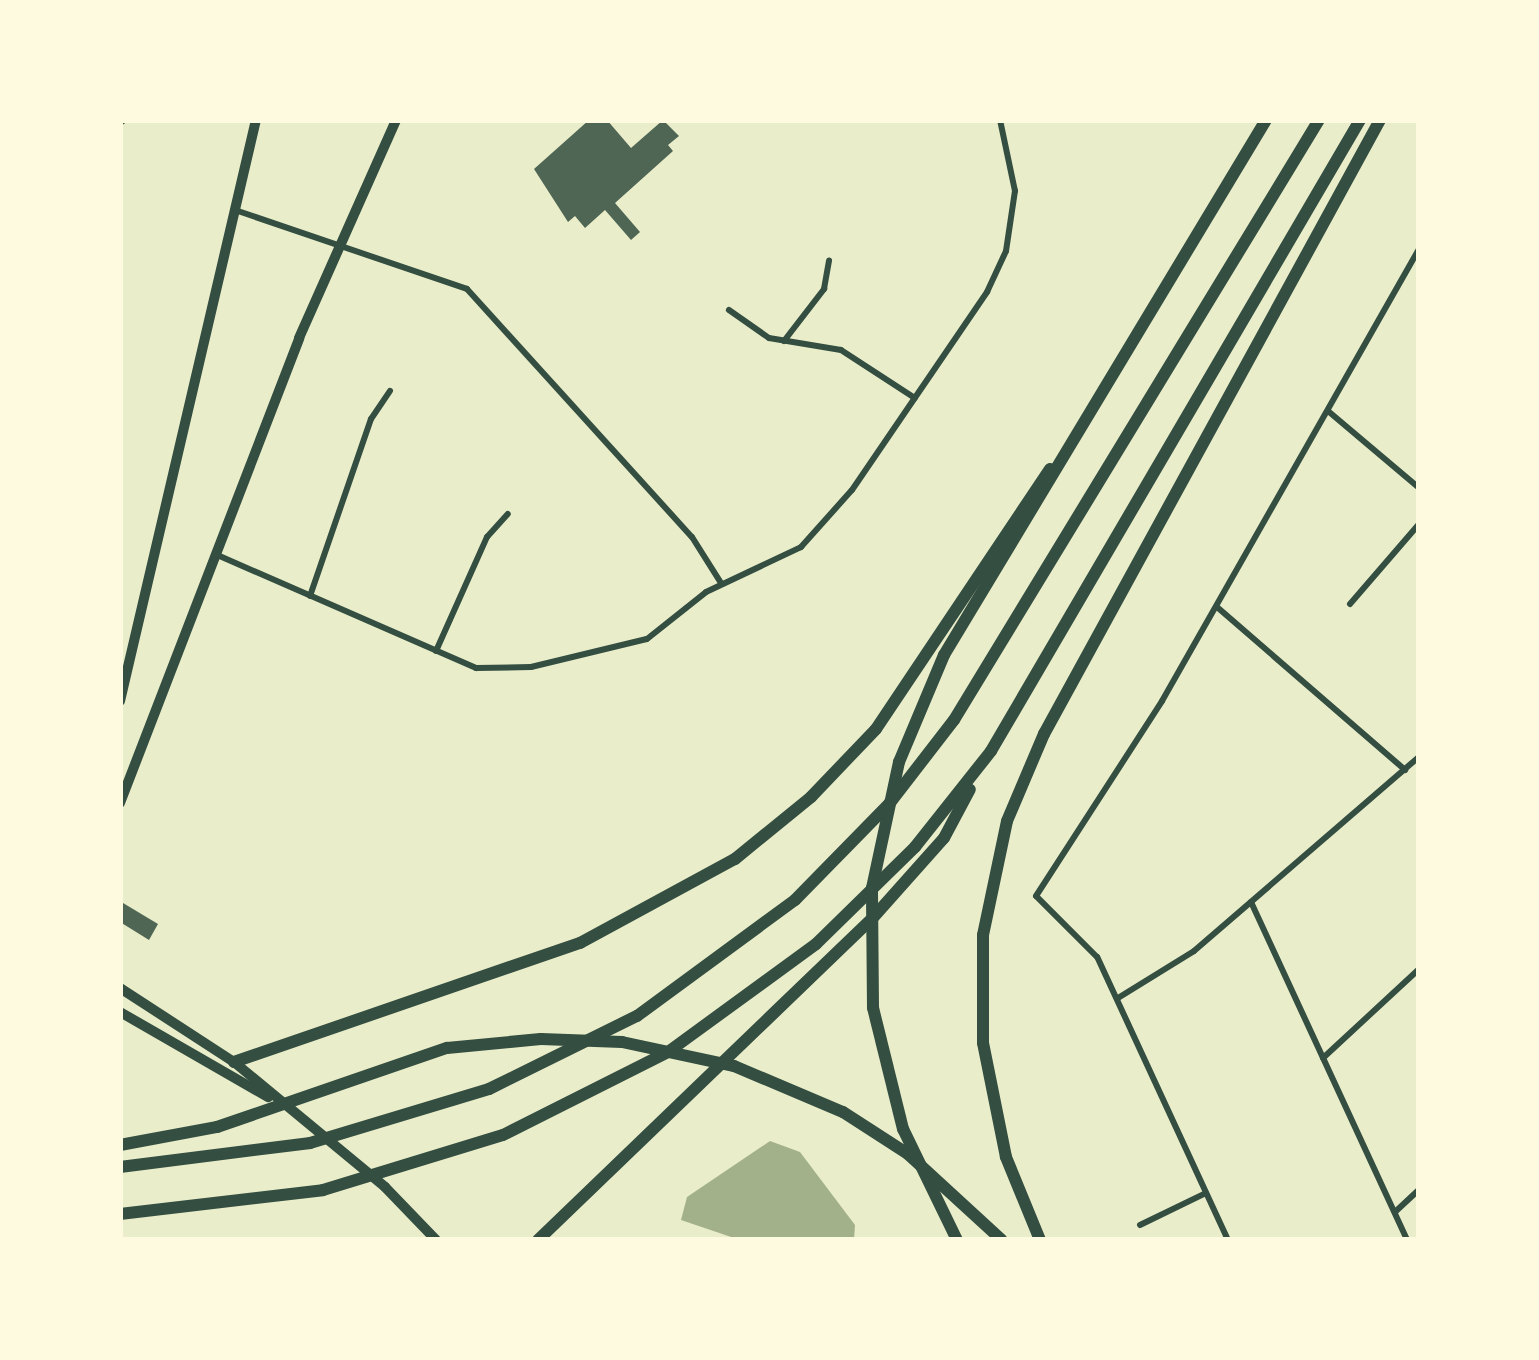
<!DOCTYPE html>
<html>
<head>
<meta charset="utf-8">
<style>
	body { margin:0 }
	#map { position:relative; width:1539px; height:1360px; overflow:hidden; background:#e9edc9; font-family:"IBM Plex Sans",sans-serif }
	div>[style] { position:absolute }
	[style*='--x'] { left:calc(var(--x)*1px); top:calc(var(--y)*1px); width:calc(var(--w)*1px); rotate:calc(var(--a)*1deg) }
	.water>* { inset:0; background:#a3b18a }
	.building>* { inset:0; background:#4f6655 }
	.minor>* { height:6px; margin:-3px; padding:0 3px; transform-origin:3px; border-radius:3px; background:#344e41 }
	.primary>* { height:10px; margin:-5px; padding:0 5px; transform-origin:5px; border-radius:5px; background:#344e41 }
	.motorway>* { height:12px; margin:-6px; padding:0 6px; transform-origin:6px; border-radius:6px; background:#344e41 }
	span { translate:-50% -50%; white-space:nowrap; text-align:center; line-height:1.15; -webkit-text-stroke:10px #fefae0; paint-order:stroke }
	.frame { position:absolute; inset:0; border:123px solid #fefae0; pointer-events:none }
</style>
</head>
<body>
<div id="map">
	<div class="water">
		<i style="clip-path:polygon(770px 1141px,800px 1152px,855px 1225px,854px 1240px,740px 1240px,681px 1220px,687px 1197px)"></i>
	</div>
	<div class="building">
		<i style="clip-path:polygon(589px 120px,607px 120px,631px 148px,663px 120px,679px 136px,668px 145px,673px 151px,615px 203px,640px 232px,631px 240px,605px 210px,585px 228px,575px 216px,568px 222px,534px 169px)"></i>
		<i style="clip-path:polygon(123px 903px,158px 924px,149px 940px,120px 922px)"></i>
	</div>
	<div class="minor">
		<i style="--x:235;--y:210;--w:245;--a:18.8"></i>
		<i style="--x:467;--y:289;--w:335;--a:47.8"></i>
		<i style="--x:692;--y:537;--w:54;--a:57.8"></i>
		<i style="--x:729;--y:310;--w:49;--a:35"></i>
		<i style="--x:769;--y:338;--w:73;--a:9.5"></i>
		<i style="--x:841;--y:350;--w:88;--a:33"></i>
		<i style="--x:784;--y:341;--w:66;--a:-52.4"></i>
		<i style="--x:824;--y:289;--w:29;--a:-80"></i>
		<i style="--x:1328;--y:411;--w:119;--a:40.2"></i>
		<i style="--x:215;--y:554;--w:285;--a:23.6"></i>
		<i style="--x:476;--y:668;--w:55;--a:-1"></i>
		<i style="--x:531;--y:667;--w:119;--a:-13.6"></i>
		<i style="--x:647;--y:639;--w:75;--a:-38.5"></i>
		<i style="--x:706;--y:592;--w:105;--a:-25.3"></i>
		<i style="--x:801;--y:547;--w:76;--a:-48.2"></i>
		<i style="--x:852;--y:490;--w:240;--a:-55.7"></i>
		<i style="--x:987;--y:292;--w:45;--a:-65.1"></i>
		<i style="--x:1006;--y:251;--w:61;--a:-81.5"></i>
		<i style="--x:1015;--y:191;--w:73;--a:-101.9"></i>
		<i style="--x:310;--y:596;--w:187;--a:-71"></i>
		<i style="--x:371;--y:419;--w:34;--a:-56"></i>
		<i style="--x:1350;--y:604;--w:106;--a:-49.2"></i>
		<i style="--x:1217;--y:607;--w:249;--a:40.9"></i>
		<i style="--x:436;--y:651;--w:125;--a:-65.9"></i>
		<i style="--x:487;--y:537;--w:31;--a:-48"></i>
		<i style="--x:1251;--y:902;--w:372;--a:65.2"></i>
		<i style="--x:1118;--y:998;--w:89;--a:-31.7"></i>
		<i style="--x:1194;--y:951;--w:297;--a:-40.8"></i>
		<i style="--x:1323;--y:1058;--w:131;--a:-42.8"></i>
		<i style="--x:1395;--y:1212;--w:33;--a:-43"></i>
		<i style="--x:1140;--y:1225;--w:73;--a:-25.9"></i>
		<i style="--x:1228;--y:1240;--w:312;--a:-114.8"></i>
		<i style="--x:1097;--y:957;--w:86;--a:-135"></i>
		<i style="--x:1036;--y:896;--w:232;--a:-57.1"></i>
		<i style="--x:1162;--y:701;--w:520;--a:-60.38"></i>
	</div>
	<div class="primary">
		<i style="--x:120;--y:120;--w:1;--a:0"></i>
		<i style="--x:120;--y:701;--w:597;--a:-76.83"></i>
		<i style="--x:120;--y:803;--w:498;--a:-68.9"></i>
		<i style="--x:299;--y:338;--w:239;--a:-66"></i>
		<i style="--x:120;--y:988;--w:136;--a:33"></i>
		<i style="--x:234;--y:1062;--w:196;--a:39.6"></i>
		<i style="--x:385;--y:1187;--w:74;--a:46.1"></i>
		<i style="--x:120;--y:1012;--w:171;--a:29.9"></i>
	</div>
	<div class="motorway">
		<i style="--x:234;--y:1062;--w:366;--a:-19"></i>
		<i style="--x:580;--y:943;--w:176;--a:-28.5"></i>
		<i style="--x:735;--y:859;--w:98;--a:-39.2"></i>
		<i style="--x:811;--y:797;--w:94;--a:-46.3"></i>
		<i style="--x:876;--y:729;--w:313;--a:-56.2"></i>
		<i style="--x:120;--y:1145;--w:99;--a:-10.5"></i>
		<i style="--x:217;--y:1127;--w:243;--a:-19"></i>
		<i style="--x:447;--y:1048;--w:94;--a:-5.5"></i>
		<i style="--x:541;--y:1039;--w:81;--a:2.1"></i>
		<i style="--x:622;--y:1042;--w:115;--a:12.1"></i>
		<i style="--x:734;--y:1066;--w:118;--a:22.9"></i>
		<i style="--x:843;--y:1112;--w:77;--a:32.9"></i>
		<i style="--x:908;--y:1154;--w:127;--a:42.5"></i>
		<i style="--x:120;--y:1167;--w:192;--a:-7.2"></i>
		<i style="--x:310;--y:1143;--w:187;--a:-16.8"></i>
		<i style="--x:489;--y:1089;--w:165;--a:-26.3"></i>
		<i style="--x:637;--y:1016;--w:196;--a:-36.3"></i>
		<i style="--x:795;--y:900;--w:134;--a:-45.6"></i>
		<i style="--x:889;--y:804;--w:106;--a:-52.3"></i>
		<i style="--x:954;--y:720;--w:702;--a:-58.69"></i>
		<i style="--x:120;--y:1214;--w:204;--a:-6.7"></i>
		<i style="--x:323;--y:1190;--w:188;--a:-17"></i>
		<i style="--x:503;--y:1135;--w:185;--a:-26.7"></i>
		<i style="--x:668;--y:1052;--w:183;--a:-36.1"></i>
		<i style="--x:816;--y:944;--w:139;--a:-44.4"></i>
		<i style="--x:915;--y:847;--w:122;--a:-51.6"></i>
		<i style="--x:991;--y:751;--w:731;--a:-59.68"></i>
		<i style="--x:538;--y:1240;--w:460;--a:-43.9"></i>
		<i style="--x:870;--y:921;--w:111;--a:-48.3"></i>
		<i style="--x:944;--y:838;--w:55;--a:-62"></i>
		<i style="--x:957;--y:1240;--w:123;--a:-115.9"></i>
		<i style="--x:903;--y:1129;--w:125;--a:-103.9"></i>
		<i style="--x:873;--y:1008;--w:120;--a:-90.5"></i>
		<i style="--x:872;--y:888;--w:129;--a:-77.9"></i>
		<i style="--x:899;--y:762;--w:116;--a:-67.2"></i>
		<i style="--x:944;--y:655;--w:624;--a:-58.96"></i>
		<i style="--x:1040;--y:1240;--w:90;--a:-112.3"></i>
		<i style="--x:1006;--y:1157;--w:116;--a:-101.4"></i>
		<i style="--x:983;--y:1043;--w:108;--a:-90"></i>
		<i style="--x:983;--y:935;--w:116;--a:-78.1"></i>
		<i style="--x:1007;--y:821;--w:95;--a:-67"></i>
		<i style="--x:1044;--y:734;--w:700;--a:-61.31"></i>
	</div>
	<div class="frame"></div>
</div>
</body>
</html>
